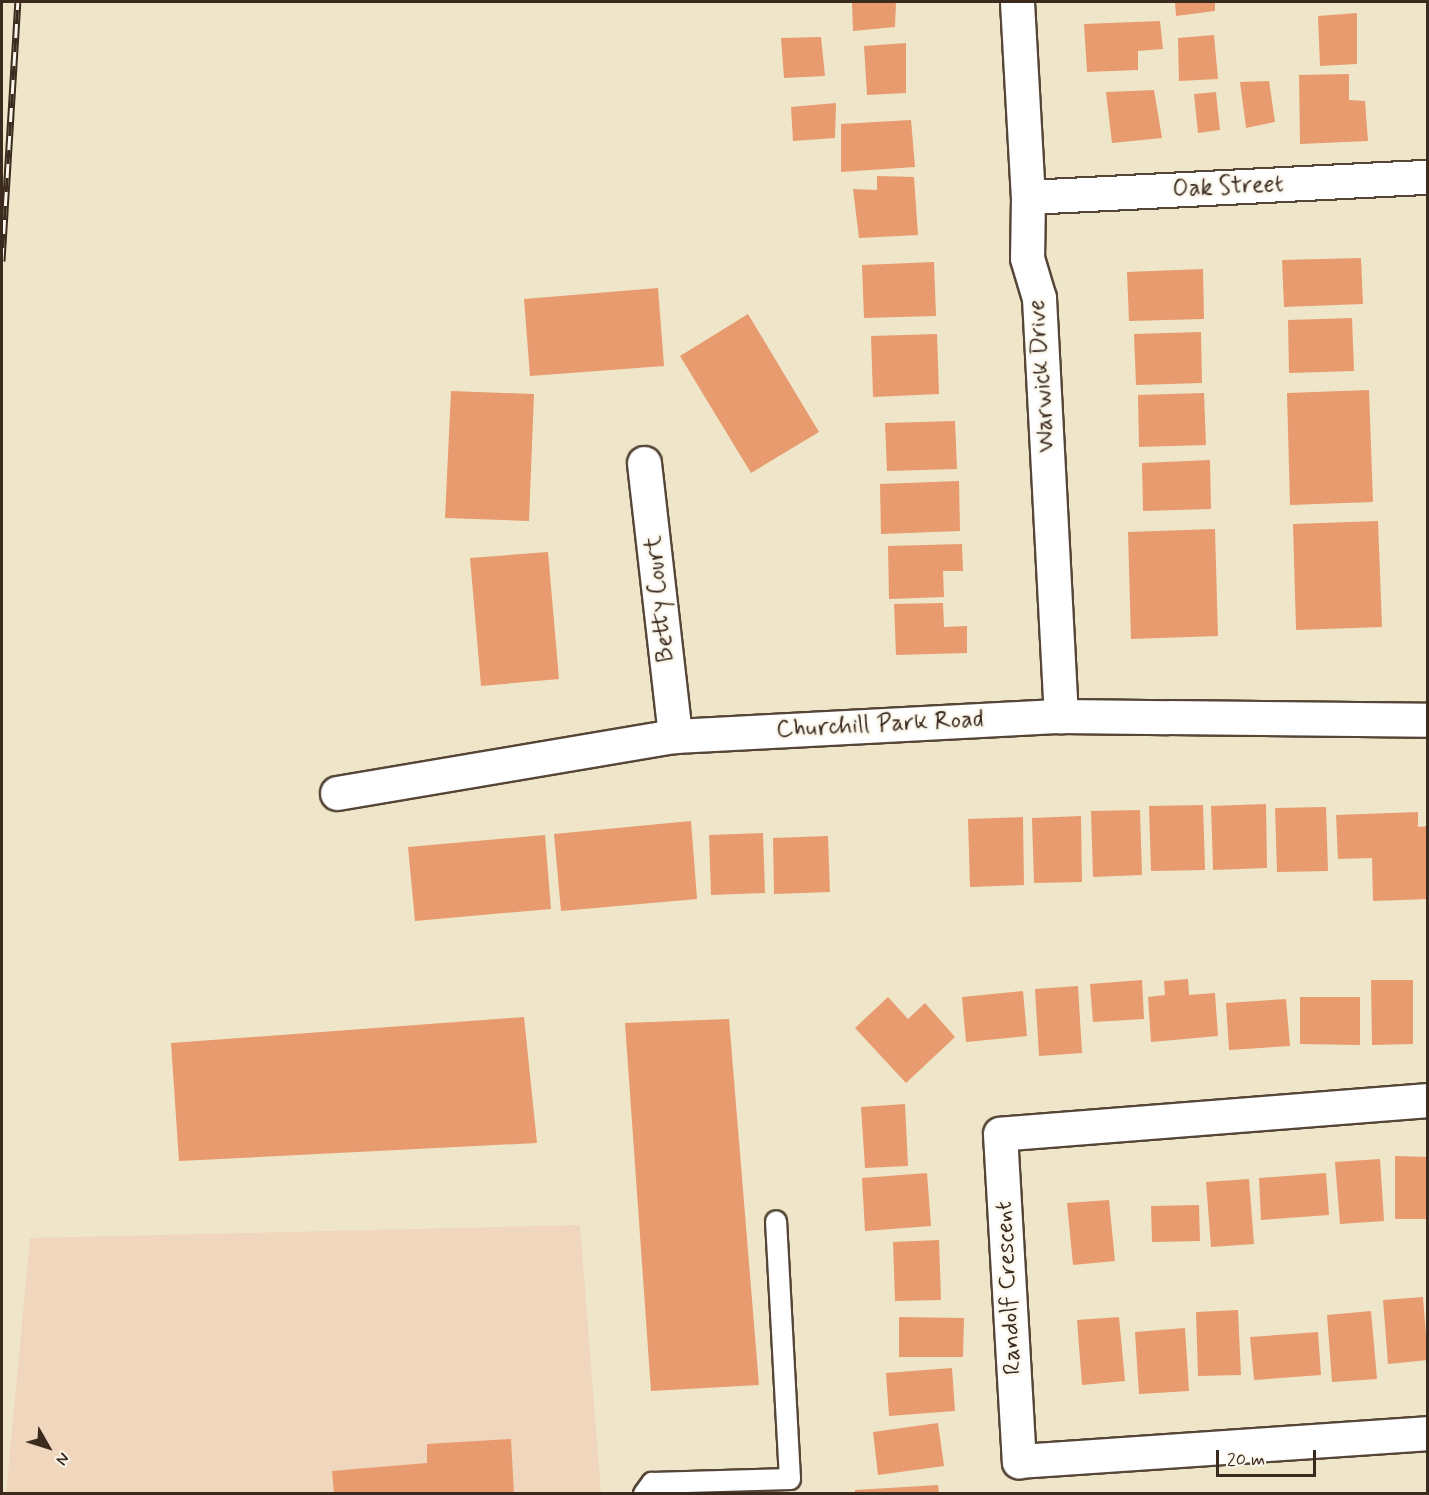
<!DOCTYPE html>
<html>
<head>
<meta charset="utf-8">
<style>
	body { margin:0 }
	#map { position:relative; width:1429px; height:1495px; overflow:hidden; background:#efe6c9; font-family:Mynerve,sans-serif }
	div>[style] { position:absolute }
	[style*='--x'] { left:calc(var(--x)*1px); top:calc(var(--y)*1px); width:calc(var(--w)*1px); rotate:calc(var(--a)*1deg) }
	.built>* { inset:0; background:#f0d6bc }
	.building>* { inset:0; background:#e79b6f }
	.roads { filter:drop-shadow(2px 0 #564638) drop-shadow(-2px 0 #564638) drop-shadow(0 2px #564638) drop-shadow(0 -2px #564638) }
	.lane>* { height:20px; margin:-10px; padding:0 10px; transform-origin:10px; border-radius:10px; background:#fff }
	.street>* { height:33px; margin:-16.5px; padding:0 16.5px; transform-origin:16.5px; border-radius:16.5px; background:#fff }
	.rail>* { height:7px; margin-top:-3.5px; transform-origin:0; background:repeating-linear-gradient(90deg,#fbf7ec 0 14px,#3b2a1e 0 28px); box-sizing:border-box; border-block:2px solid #3b2a1e }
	span { translate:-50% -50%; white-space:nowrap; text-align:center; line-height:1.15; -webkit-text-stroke:5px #fbf7ec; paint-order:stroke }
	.street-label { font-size:24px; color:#3b2a1e }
	.frame { position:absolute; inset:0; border:3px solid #3b2a1e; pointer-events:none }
	.north { position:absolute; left:18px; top:1417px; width:60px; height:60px; -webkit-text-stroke:4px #fbf7ec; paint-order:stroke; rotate:129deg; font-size:16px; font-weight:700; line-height:24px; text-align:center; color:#3b2a1e }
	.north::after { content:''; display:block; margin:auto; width:21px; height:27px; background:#3b2a1e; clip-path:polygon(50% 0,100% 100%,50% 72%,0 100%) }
	.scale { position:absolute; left:1216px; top:1450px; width:100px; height:27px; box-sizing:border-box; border:3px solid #3b2a1e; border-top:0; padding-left:8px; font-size:18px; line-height:21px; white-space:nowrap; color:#3b2a1e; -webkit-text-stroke:4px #fbf7ec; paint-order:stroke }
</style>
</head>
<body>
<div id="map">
	<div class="built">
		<i style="clip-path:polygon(580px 1225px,601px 1493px,6px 1494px,30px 1238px)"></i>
	</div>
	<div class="building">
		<i style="clip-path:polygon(852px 2px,896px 2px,895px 27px,853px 31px)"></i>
		<i style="clip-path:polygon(1175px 2px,1215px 2px,1215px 11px,1176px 16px)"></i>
		<i style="clip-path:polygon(1357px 13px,1357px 64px,1320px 66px,1318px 16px)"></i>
		<i style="clip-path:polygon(1160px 21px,1163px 49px,1138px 51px,1138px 70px,1087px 72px,1084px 24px)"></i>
		<i style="clip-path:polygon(1214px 35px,1218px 79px,1179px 81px,1178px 38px)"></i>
		<i style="clip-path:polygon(821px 37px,825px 76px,784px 78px,781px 38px)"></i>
		<i style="clip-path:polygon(906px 43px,906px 93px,867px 95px,864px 46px)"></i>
		<i style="clip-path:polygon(1349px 74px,1349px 100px,1365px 101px,1368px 141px,1300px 144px,1299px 75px)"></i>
		<i style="clip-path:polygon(1269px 81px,1275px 122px,1246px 128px,1240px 82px)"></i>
		<i style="clip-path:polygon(1154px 90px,1162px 138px,1112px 143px,1106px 92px)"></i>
		<i style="clip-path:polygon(1216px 92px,1220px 130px,1198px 133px,1194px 94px)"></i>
		<i style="clip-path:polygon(836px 103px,835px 138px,793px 141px,791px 107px)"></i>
		<i style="clip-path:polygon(911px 120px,915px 167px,841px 172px,841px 124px)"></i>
		<i style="clip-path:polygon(877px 176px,914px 177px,918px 235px,859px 238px,853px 189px,877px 190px)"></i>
		<i style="clip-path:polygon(1361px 258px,1363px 304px,1284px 307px,1282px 260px)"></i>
		<i style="clip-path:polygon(934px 262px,936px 316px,864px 318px,862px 265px)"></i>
		<i style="clip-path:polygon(1203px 269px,1204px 319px,1129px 321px,1127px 272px)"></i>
		<i style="clip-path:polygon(658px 288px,664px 366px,530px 376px,524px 299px)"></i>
		<i style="clip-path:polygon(748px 314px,819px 432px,751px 473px,680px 356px)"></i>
		<i style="clip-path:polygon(1352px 318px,1354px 371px,1289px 373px,1288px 320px)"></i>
		<i style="clip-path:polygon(1201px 332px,1202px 383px,1136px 385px,1134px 334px)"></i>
		<i style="clip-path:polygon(937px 334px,939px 394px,873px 397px,871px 336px)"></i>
		<i style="clip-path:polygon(1369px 390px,1373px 502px,1290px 505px,1287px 393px)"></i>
		<i style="clip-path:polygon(451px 391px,534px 394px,529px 521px,445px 518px)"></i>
		<i style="clip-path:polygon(1204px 393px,1206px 445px,1139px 447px,1138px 395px)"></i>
		<i style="clip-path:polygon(955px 421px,957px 469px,887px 471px,885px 423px)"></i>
		<i style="clip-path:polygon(1210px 460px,1211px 509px,1143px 511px,1142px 463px)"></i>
		<i style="clip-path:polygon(959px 481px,960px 531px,881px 534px,880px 484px)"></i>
		<i style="clip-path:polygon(1378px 521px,1382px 627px,1296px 630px,1293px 524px)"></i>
		<i style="clip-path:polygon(1215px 529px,1218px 636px,1131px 639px,1128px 532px)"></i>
		<i style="clip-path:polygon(962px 544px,963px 571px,943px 571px,944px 597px,889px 599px,888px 546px)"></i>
		<i style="clip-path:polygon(548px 552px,559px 679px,481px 686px,470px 558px)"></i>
		<i style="clip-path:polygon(943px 603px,944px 627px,967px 626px,967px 653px,896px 655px,894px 604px)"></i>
		<i style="clip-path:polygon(1266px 804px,1267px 868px,1213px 870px,1211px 806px)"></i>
		<i style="clip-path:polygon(1203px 805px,1205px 870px,1151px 871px,1149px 806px)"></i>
		<i style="clip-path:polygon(1326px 807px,1328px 871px,1277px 872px,1275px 808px)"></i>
		<i style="clip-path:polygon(1140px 810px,1142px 875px,1093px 877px,1091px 811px)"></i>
		<i style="clip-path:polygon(1418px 812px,1418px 827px,1428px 826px,1428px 899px,1373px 901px,1372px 858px,1338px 859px,1336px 815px)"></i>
		<i style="clip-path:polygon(1081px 816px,1082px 882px,1034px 883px,1032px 818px)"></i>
		<i style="clip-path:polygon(1023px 817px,1024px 885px,970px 887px,968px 819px)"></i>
		<i style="clip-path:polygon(691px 821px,697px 899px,561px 911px,554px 834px)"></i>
		<i style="clip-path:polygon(763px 833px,765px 893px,711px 895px,709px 835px)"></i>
		<i style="clip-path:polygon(545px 835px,551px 909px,415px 921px,408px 847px)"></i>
		<i style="clip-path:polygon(828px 836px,830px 892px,774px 894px,773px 838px)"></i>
		<i style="clip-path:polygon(1188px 979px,1189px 995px,1215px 993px,1218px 1036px,1151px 1042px,1148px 997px,1165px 995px,1164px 981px)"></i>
		<i style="clip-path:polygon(1142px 980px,1144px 1019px,1093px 1022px,1090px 984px)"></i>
		<i style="clip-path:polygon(1371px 980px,1413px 980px,1413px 1044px,1372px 1045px)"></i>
		<i style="clip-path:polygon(1078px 986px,1082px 1053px,1039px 1056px,1035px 989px)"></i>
		<i style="clip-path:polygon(1023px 991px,1027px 1036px,966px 1042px,962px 997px)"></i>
		<i style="clip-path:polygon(888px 997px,908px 1019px,925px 1003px,955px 1037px,906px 1083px,855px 1028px)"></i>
		<i style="clip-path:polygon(1300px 997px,1360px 997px,1360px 1045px,1300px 1044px)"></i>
		<i style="clip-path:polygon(1286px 999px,1290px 1046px,1229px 1050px,1226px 1003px)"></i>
		<i style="clip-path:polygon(524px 1017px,537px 1143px,179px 1161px,171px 1043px)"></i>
		<i style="clip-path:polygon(729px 1019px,759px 1385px,651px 1391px,625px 1023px)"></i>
		<i style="clip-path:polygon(905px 1104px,908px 1166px,865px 1168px,861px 1107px)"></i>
		<i style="clip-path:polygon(1395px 1156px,1428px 1157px,1428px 1219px,1395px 1219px)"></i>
		<i style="clip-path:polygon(1380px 1159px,1384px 1221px,1340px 1224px,1335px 1162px)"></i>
		<i style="clip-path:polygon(927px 1173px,931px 1226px,865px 1231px,862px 1178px)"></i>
		<i style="clip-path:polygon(1326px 1173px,1329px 1215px,1261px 1220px,1259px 1178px)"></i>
		<i style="clip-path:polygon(1249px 1179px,1254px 1244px,1211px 1247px,1206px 1182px)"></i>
		<i style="clip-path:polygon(1109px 1200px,1115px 1261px,1073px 1265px,1067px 1203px)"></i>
		<i style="clip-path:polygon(1199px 1205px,1200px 1241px,1152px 1242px,1151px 1206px)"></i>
		<i style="clip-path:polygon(939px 1240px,941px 1300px,895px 1301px,893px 1242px)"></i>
		<i style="clip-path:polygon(1423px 1297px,1428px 1360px,1388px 1364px,1383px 1300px)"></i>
		<i style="clip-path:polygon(1238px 1310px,1241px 1375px,1198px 1376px,1196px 1312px)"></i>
		<i style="clip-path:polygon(1371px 1311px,1377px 1379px,1332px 1382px,1327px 1315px)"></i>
		<i style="clip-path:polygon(899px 1317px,964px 1318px,963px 1357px,899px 1357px)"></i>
		<i style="clip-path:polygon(1119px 1317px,1125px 1381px,1082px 1385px,1077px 1320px)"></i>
		<i style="clip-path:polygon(1185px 1328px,1189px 1391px,1139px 1394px,1135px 1332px)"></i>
		<i style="clip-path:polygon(1318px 1332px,1321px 1375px,1254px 1380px,1250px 1337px)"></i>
		<i style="clip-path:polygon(952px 1368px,955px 1411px,889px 1416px,886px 1373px)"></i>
		<i style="clip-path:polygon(938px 1423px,944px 1466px,878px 1475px,873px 1432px)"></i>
		<i style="clip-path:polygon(511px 1439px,514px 1494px,334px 1494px,332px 1471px,427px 1463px,427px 1444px)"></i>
		<i style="clip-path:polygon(938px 1485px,939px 1494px,855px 1494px,855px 1490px)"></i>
	</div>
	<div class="roads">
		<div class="lane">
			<i style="--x:644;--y:1494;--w:14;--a:-54"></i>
			<i style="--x:652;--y:1483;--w:138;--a:-1.7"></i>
			<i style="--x:790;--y:1479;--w:258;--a:-93.1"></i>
		</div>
		<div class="street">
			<i style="--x:1017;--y:2;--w:195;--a:86.8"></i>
			<i style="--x:1028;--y:197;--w:61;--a:90.9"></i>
			<i style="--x:1027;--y:258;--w:42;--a:73.3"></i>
			<i style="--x:1039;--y:298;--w:419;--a:87"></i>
			<i style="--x:1028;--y:197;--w:400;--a:-2.9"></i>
			<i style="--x:644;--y:463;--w:275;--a:83.5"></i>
			<i style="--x:337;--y:793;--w:343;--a:-9.6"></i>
			<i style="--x:675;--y:736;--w:387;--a:-3"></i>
			<i style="--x:1061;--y:716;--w:367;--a:0.6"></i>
			<i style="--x:1428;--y:1100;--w:429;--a:175.5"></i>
			<i style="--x:1000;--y:1134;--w:328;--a:86.7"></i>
			<i style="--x:1019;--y:1461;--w:410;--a:-3.9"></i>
		</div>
	</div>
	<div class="rail">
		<i style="--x:2;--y:261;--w:259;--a:-86.5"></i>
	</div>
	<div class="street-label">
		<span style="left:1228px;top:187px;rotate:-3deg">Oak Street</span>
		<span style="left:1042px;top:376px;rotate:-94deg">Warwick Drive</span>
		<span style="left:660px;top:599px;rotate:-96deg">Betty Court</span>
		<span style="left:880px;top:725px;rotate:-3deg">Churchill Park Road</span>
		<span style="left:1009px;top:1288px;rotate:-93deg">Randolf Crescent</span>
	</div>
	<div class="frame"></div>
	<div class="north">N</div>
	<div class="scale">20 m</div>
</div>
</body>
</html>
